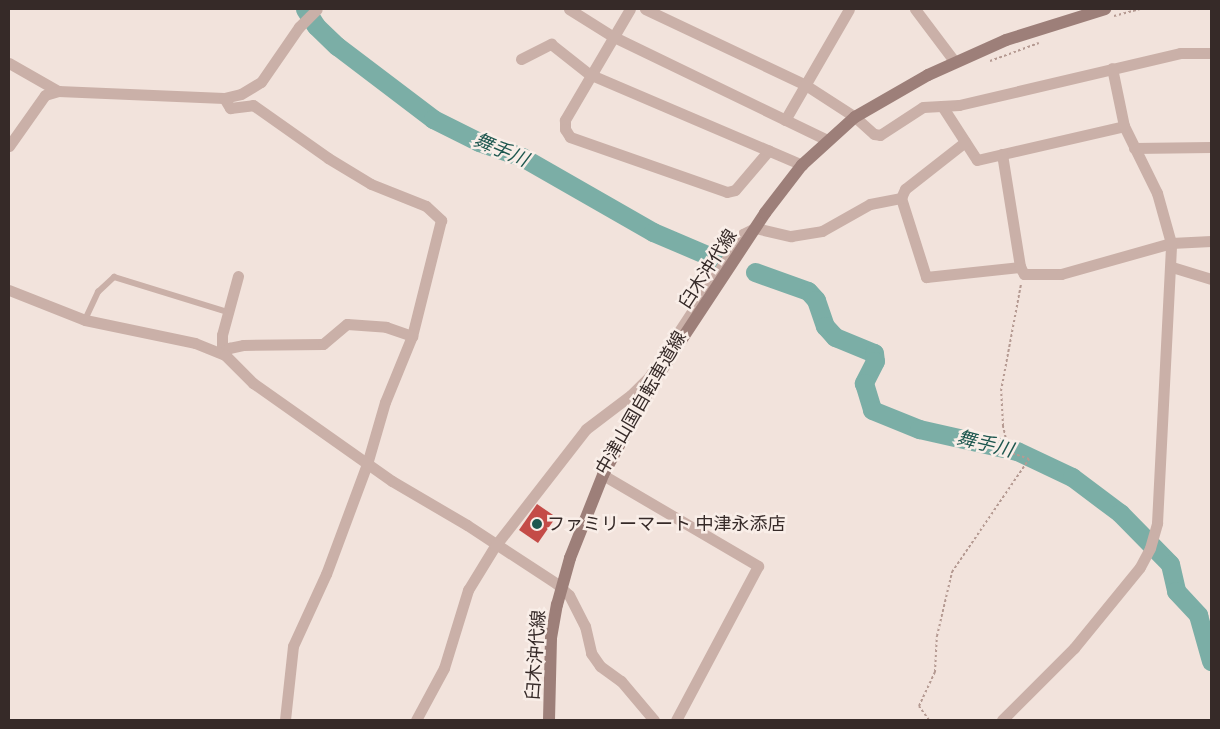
<!DOCTYPE html>
<html>
<head>
<meta charset="utf-8">
<style>
	body { margin:0 }
	#map { position:relative; width:1220px; height:729px; overflow:hidden; background:#f2e3dc; font-family:Figtree,"Noto Sans JP",sans-serif }
	div>[style] { position:absolute }
	[style*='--x'] { left:calc(var(--x)*1px); top:calc(var(--y)*1px); width:calc(var(--w)*1px); rotate:calc(var(--a)*1deg) }
	.river>* { height:19px; margin:-9.5px; padding:0 9.5px; transform-origin:9.5px; border-radius:9.5px; background:#7baea6 }
	.building>* { inset:0; background:#c44c48 }
	.path>* { height:2px; margin-top:-1px; transform-origin:0; background:repeating-linear-gradient(90deg,#b59a92 0 2.5px,transparent 0 5px) }
	.service>* { height:5.5px; margin:-2.75px; padding:0 2.75px; transform-origin:2.75px; border-radius:2.75px; background:#cab0a8 }
	.minor>* { height:11px; margin:-5.5px; padding:0 5.5px; transform-origin:5.5px; border-radius:5.5px; background:#cab0a8 }
	.secondary>* { height:12px; margin:-6px; padding:0 6px; transform-origin:6px; border-radius:6px; background:#9d7f79 }
	.dots>* { width:14px; height:14px; translate:-50% -50%; box-sizing:border-box; border:2px solid #f9eee8; border-radius:50% }
	span { translate:-50% -50%; white-space:nowrap; text-align:center; line-height:1.15; -webkit-text-stroke:5px #f9eee8; paint-order:stroke }
	.street-label { font-size:18px; color:#362a28 }
	.poi-label { font-size:18px; color:#362a28 }
	.left { translate:0 -50%; text-align:left }
	.water-label { font-size:19px; color:#1e574f; font-style:italic }
	.frame { position:absolute; inset:0; border:10px solid #362a28; pointer-events:none }
</style>
</head>
<body>
<div id="map">
	<div class="river">
		<i style="--x:305;--y:9;--w:20;--a:57"></i>
		<i style="--x:316;--y:26;--w:29;--a:44"></i>
		<i style="--x:337;--y:46;--w:121;--a:37.2"></i>
		<i style="--x:433;--y:119;--w:51;--a:26.6"></i>
		<i style="--x:479;--y:142;--w:46;--a:19.2"></i>
		<i style="--x:522;--y:157;--w:151;--a:29.8"></i>
		<i style="--x:653;--y:232;--w:72;--a:23"></i>
		<i style="--x:755;--y:272;--w:56;--a:19.7"></i>
		<i style="--x:808;--y:291;--w:12;--a:48"></i>
		<i style="--x:816;--y:300;--w:28;--a:71"></i>
		<i style="--x:825;--y:326;--w:15;--a:48"></i>
		<i style="--x:835;--y:337;--w:42;--a:22.3"></i>
		<i style="--x:874;--y:353;--w:8;--a:83"></i>
		<i style="--x:875;--y:361;--w:25;--a:117"></i>
		<i style="--x:864;--y:383;--w:28;--a:73"></i>
		<i style="--x:872;--y:410;--w:51;--a:22"></i>
		<i style="--x:919;--y:429;--w:100;--a:12.7"></i>
		<i style="--x:1017;--y:451;--w:61;--a:25.3"></i>
		<i style="--x:1072;--y:477;--w:60;--a:36.9"></i>
		<i style="--x:1120;--y:513;--w:71;--a:45.6"></i>
		<i style="--x:1170;--y:564;--w:28;--a:77"></i>
		<i style="--x:1176;--y:591;--w:33;--a:47"></i>
		<i style="--x:1198;--y:615;--w:48;--a:74.2"></i>
	</div>
	<div class="building">
		<i style="clip-path:polygon(537px 504px,556px 517px,538px 543px,519px 530px)"></i>
	</div>
	<div class="path">
		<i style="--x:1114;--y:16;--w:27;--a:-15"></i>
		<i style="--x:990;--y:61;--w:52;--a:-20.2"></i>
		<i style="--x:929;--y:720;--w:17;--a:-126"></i>
		<i style="--x:919;--y:706;--w:38;--a:-65"></i>
		<i style="--x:935;--y:672;--w:36;--a:-87"></i>
		<i style="--x:937;--y:636;--w:66;--a:-76.8"></i>
		<i style="--x:952;--y:572;--w:137;--a:-55.7"></i>
		<i style="--x:1029;--y:459;--w:21;--a:-161"></i>
		<i style="--x:1009;--y:452;--w:27;--a:-103"></i>
		<i style="--x:1003;--y:426;--w:35;--a:-93"></i>
		<i style="--x:1001;--y:391;--w:109;--a:-79.4"></i>
	</div>
	<div class="service">
		<i style="--x:85;--y:320;--w:31;--a:-65"></i>
		<i style="--x:98;--y:292;--w:22;--a:-43"></i>
		<i style="--x:114;--y:277;--w:119;--a:17.1"></i>
	</div>
	<div class="minor">
		<i style="--x:569;--y:9;--w:51;--a:32.1"></i>
		<i style="--x:612;--y:36;--w:239;--a:25.8"></i>
		<i style="--x:630;--y:9;--w:129;--a:120.4"></i>
		<i style="--x:565;--y:120;--w:9;--a:90"></i>
		<i style="--x:565;--y:129;--w:9;--a:58"></i>
		<i style="--x:570;--y:137;--w:166;--a:19.3"></i>
		<i style="--x:727;--y:192;--w:8;--a:-14"></i>
		<i style="--x:735;--y:190;--w:52;--a:-49.6"></i>
		<i style="--x:645;--y:9;--w:176;--a:25.3"></i>
		<i style="--x:804;--y:84;--w:61;--a:32.9"></i>
		<i style="--x:855;--y:117;--w:25;--a:42"></i>
		<i style="--x:874;--y:134;--w:6;--a:9"></i>
		<i style="--x:880;--y:135;--w:51;--a:-33.1"></i>
		<i style="--x:923;--y:107;--w:36;--a:-3"></i>
		<i style="--x:959;--y:105;--w:227;--a:-13.2"></i>
		<i style="--x:1180;--y:53;--w:31;--a:0"></i>
		<i style="--x:915;--y:9;--w:66;--a:53"></i>
		<i style="--x:521;--y:59;--w:34;--a:-27"></i>
		<i style="--x:551;--y:44;--w:48;--a:38.3"></i>
		<i style="--x:589;--y:74;--w:232;--a:23.1"></i>
		<i style="--x:9;--y:63;--w:56;--a:29.7"></i>
		<i style="--x:58;--y:91;--w:166;--a:2.4"></i>
		<i style="--x:224;--y:98;--w:17;--a:-13"></i>
		<i style="--x:241;--y:94;--w:23;--a:-31"></i>
		<i style="--x:261;--y:82;--w:67;--a:-55.4"></i>
		<i style="--x:299;--y:27;--w:25;--a:-45"></i>
		<i style="--x:224;--y:98;--w:12;--a:59"></i>
		<i style="--x:230;--y:108;--w:23;--a:-7"></i>
		<i style="--x:253;--y:105;--w:92;--a:35.2"></i>
		<i style="--x:328;--y:158;--w:50;--a:31.2"></i>
		<i style="--x:371;--y:184;--w:59;--a:21.8"></i>
		<i style="--x:426;--y:206;--w:21;--a:43"></i>
		<i style="--x:441;--y:220;--w:120;--a:104"></i>
		<i style="--x:412;--y:336;--w:71;--a:112.2"></i>
		<i style="--x:385;--y:402;--w:65;--a:106.2"></i>
		<i style="--x:367;--y:464;--w:117;--a:110.4"></i>
		<i style="--x:326;--y:574;--w:79;--a:114.6"></i>
		<i style="--x:293;--y:646;--w:74;--a:96.2"></i>
		<i style="--x:942;--y:106;--w:64;--a:57.1"></i>
		<i style="--x:977;--y:160;--w:151;--a:-13"></i>
		<i style="--x:785;--y:120;--w:128;--a:-60"></i>
		<i style="--x:965;--y:142;--w:76;--a:141.9"></i>
		<i style="--x:905;--y:189;--w:10;--a:114"></i>
		<i style="--x:901;--y:198;--w:83;--a:72.4"></i>
		<i style="--x:926;--y:277;--w:95;--a:-6.1"></i>
		<i style="--x:9;--y:146;--w:62;--a:-54.8"></i>
		<i style="--x:45;--y:95;--w:14;--a:-17"></i>
		<i style="--x:1134;--y:148;--w:77;--a:-0.7"></i>
		<i style="--x:1002;--y:154;--w:114;--a:80.9"></i>
		<i style="--x:1020;--y:267;--w:8;--a:60"></i>
		<i style="--x:1024;--y:274;--w:37;--a:0"></i>
		<i style="--x:1061;--y:274;--w:114;--a:-15.7"></i>
		<i style="--x:1171;--y:243;--w:40;--a:-2.9"></i>
		<i style="--x:1172;--y:267;--w:41;--a:17.1"></i>
		<i style="--x:238;--y:276;--w:61;--a:105.2"></i>
		<i style="--x:222;--y:335;--w:18;--a:90"></i>
		<i style="--x:222;--y:353;--w:9;--a:-36"></i>
		<i style="--x:229;--y:348;--w:14;--a:-12"></i>
		<i style="--x:243;--y:345;--w:80;--a:-0.7"></i>
		<i style="--x:323;--y:344;--w:31;--a:-40"></i>
		<i style="--x:347;--y:324;--w:39;--a:4"></i>
		<i style="--x:386;--y:327;--w:28;--a:19"></i>
		<i style="--x:9;--y:290;--w:82;--a:21.5"></i>
		<i style="--x:85;--y:320;--w:112;--a:11.8"></i>
		<i style="--x:195;--y:343;--w:32;--a:22"></i>
		<i style="--x:225;--y:355;--w:40;--a:45"></i>
		<i style="--x:253;--y:383;--w:170;--a:35.2"></i>
		<i style="--x:392;--y:481;--w:87;--a:30.4"></i>
		<i style="--x:467;--y:525;--w:108;--a:33.2"></i>
		<i style="--x:557;--y:584;--w:16;--a:43"></i>
		<i style="--x:569;--y:595;--w:35;--a:63"></i>
		<i style="--x:585;--y:626;--w:28;--a:77"></i>
		<i style="--x:591;--y:653;--w:16;--a:55"></i>
		<i style="--x:600;--y:666;--w:26;--a:36"></i>
		<i style="--x:621;--y:681;--w:51;--a:49.8"></i>
		<i style="--x:603;--y:475;--w:180;--a:30.4"></i>
		<i style="--x:758;--y:566;--w:174;--a:118"></i>
		<i style="--x:416;--y:720;--w:59;--a:-61.7"></i>
		<i style="--x:444;--y:668;--w:82;--a:-72.9"></i>
		<i style="--x:468;--y:590;--w:52;--a:-58.5"></i>
		<i style="--x:495;--y:546;--w:148;--a:-52.1"></i>
		<i style="--x:586;--y:429;--w:56;--a:-37.1"></i>
		<i style="--x:631;--y:395;--w:25;--a:-45"></i>
		<i style="--x:649;--y:377;--w:171;--a:-56.7"></i>
		<i style="--x:743;--y:234;--w:13;--a:-27"></i>
		<i style="--x:755;--y:228;--w:37;--a:13"></i>
		<i style="--x:791;--y:236;--w:31;--a:-9"></i>
		<i style="--x:822;--y:231;--w:55;--a:-29.4"></i>
		<i style="--x:870;--y:204;--w:32;--a:-11"></i>
		<i style="--x:1002;--y:720;--w:102;--a:-45"></i>
		<i style="--x:1074;--y:648;--w:104;--a:-50.8"></i>
		<i style="--x:1140;--y:567;--w:21;--a:-62"></i>
		<i style="--x:1150;--y:548;--w:26;--a:-74"></i>
		<i style="--x:1157;--y:523;--w:280;--a:-87.1"></i>
		<i style="--x:1171;--y:243;--w:52;--a:-105.6"></i>
		<i style="--x:1157;--y:193;--w:75;--a:-116.2"></i>
		<i style="--x:1124;--y:126;--w:59;--a:-101.7"></i>
	</div>
	<div class="secondary">
		<i style="--x:549;--y:720;--w:82;--a:-88.6"></i>
		<i style="--x:551;--y:638;--w:34;--a:-80"></i>
		<i style="--x:557;--y:605;--w:49;--a:-74.5"></i>
		<i style="--x:570;--y:558;--w:89;--a:-68.3"></i>
		<i style="--x:603;--y:475;--w:105;--a:-61.5"></i>
		<i style="--x:653;--y:383;--w:204;--a:-56.6"></i>
		<i style="--x:765;--y:213;--w:61;--a:-52.4"></i>
		<i style="--x:802;--y:165;--w:72;--a:-42.2"></i>
		<i style="--x:855;--y:117;--w:84;--a:-29.9"></i>
		<i style="--x:928;--y:75;--w:85;--a:-24.2"></i>
		<i style="--x:1006;--y:40;--w:104;--a:-17.4"></i>
	</div>
	<div class="dots">
		<i style="left:537px;top:524px;background:#1e574f"></i>
	</div>
	<div class="street-label">
		<span style="left:708px;top:269px;rotate:-57deg">臼木沖代線</span>
		<span style="left:641px;top:403px;rotate:-60deg">中津山国自転車道線</span>
		<span style="left:536px;top:655px;rotate:-86deg">臼木沖代線</span>
	</div>
	<div class="poi-label">
		<span class="left" style="left:547px;top:524px">ファミリーマート 中津永添店</span>
	</div>
	<div class="water-label">
		<span style="left:501px;top:150px;rotate:23deg">舞手川</span>
		<span style="left:985px;top:444px;rotate:14deg">舞手川</span>
	</div>
	<div class="frame"></div>
</div>
</body>
</html>
